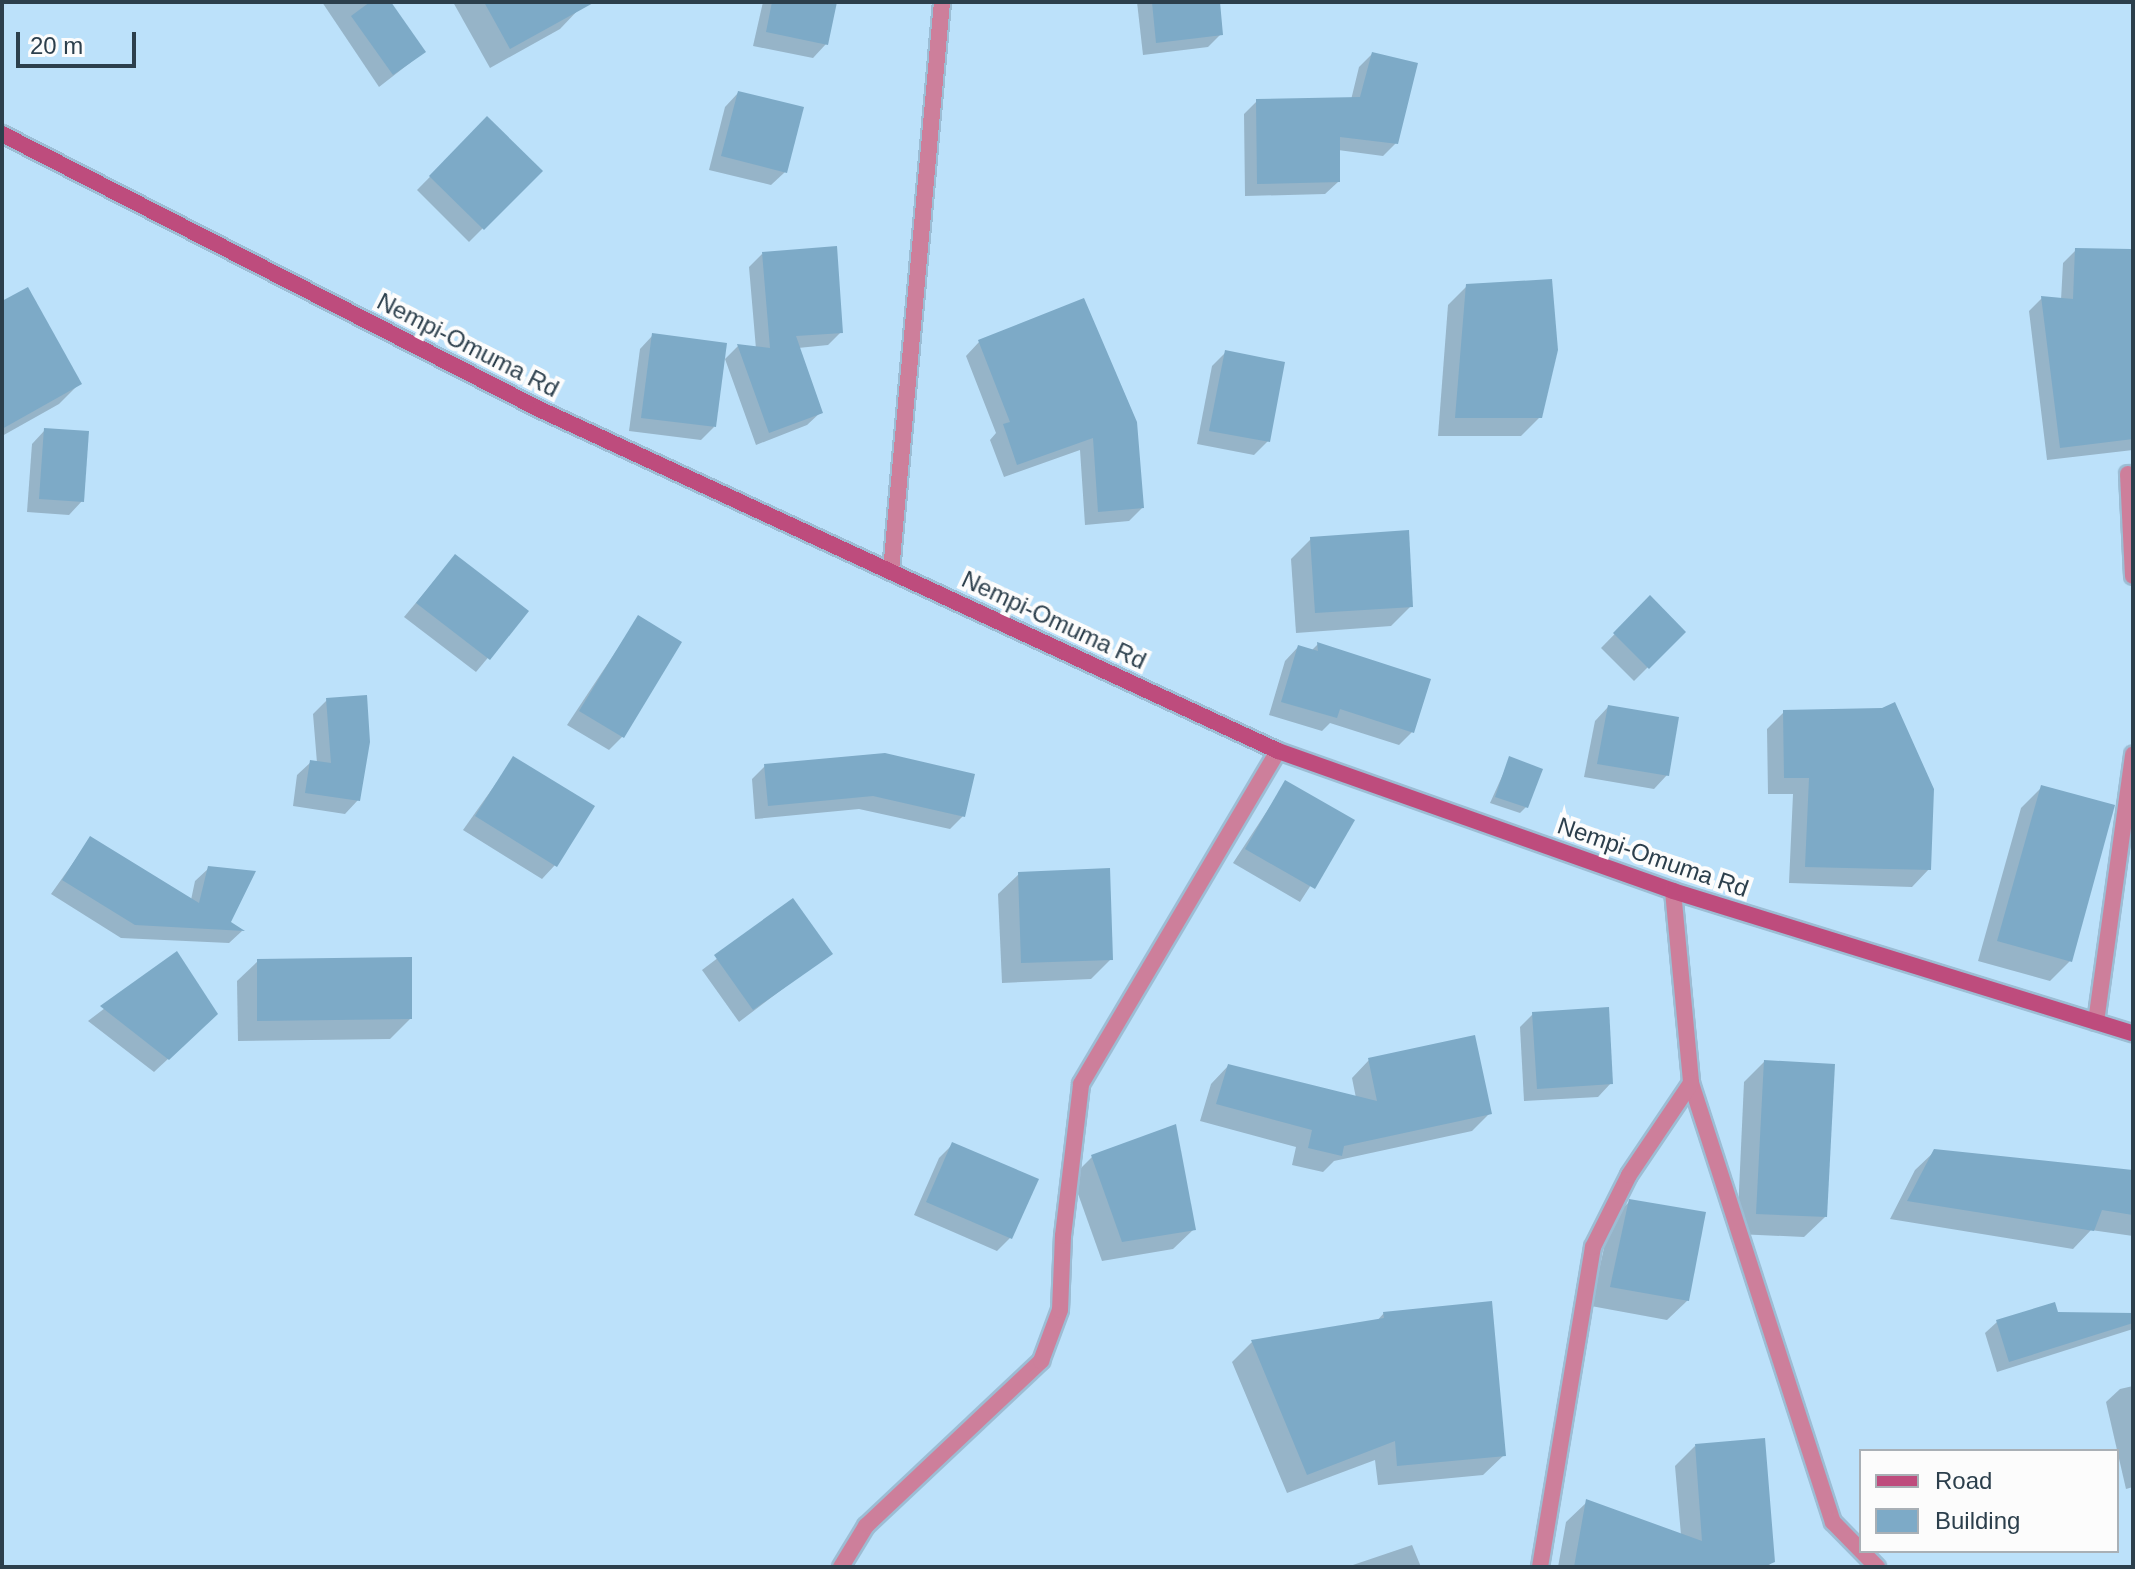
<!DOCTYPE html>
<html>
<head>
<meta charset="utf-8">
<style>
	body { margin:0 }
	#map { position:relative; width:2135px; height:1569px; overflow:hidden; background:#bce1fa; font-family:Arial,sans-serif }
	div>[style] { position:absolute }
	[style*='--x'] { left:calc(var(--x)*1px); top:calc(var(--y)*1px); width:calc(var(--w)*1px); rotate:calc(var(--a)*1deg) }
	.shadow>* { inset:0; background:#0003 }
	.building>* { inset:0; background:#7daac7 }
	.roads { filter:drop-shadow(2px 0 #9cbdd4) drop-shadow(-2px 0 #9cbdd4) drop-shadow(0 2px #9cbdd4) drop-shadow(0 -2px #9cbdd4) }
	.street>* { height:16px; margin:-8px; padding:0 8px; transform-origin:8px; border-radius:8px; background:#cd7f9b }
	.secondary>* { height:16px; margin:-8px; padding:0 8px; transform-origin:8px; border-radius:8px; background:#be4c7d }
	span { translate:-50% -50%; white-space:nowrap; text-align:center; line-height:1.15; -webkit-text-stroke:8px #fcfcfc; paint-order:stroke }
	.street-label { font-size:24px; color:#2c3f4c }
	.frame { position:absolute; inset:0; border:4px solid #2c3f4c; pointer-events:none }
	.legend { position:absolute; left:1859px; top:1449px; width:260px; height:104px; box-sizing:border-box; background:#fcfcfc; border:2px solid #a9b0b6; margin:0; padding:10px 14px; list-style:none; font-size:24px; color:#2c3f4c }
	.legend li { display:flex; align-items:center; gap:16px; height:40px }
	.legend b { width:40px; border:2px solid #a9b0b6 }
	.scale { position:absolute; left:16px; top:32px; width:120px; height:36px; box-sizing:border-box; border:4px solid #2c3f4c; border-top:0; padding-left:10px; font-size:24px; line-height:28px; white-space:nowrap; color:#2c3f4c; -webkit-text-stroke:6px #fcfcfc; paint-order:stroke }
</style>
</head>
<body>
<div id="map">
	<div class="shadow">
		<i style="clip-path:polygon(322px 2px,389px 2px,424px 52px,379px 87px)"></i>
		<i style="clip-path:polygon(453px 2px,577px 2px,580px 8px,560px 29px,490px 68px)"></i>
		<i style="clip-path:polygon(763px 2px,835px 2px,826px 44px,813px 58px,753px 46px)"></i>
		<i style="clip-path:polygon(1137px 2px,1218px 2px,1221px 34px,1208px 47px,1143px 55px)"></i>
		<i style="clip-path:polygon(1372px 54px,1396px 143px,1383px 156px,1338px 150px,1338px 182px,1325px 194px,1245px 196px,1244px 114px,1257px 101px,1351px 100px,1359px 67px)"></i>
		<i style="clip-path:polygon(738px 93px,785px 172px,771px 185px,709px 170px,725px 107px)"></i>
		<i style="clip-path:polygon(487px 119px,540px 171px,469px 242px,417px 190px)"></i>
		<i style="clip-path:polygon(2076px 250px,2133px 259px,2133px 450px,2047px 460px,2029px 311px,2042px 298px,2061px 300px,2063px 263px)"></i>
		<i style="clip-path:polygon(762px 254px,841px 332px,828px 345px,798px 348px,821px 412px,807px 425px,756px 445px,725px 359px,738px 346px,756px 349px,749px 267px)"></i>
		<i style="clip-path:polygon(1467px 286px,1540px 417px,1521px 436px,1438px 436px,1448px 305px)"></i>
		<i style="clip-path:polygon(1083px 300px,1142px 508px,1129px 521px,1085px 525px,1080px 450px,1004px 477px,990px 440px,996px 433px,966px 356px,979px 342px)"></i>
		<i style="clip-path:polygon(2px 303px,80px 383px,59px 404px,2px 436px)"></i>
		<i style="clip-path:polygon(653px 335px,714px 427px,701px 440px,629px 431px,640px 349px)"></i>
		<i style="clip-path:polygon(1226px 352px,1268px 441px,1254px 455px,1197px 444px,1212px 366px)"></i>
		<i style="clip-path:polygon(45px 430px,82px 501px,69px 515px,27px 512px,32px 444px)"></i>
		<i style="clip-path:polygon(1311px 539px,1411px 606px,1391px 626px,1296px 633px,1291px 559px)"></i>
		<i style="clip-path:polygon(455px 556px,526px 612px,476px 672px,404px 617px)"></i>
		<i style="clip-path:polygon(1650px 598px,1683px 632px,1634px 681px,1601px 648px)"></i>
		<i style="clip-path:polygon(638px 618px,622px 737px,609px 750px,567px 725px)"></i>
		<i style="clip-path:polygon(1318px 644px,1412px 732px,1399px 745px,1330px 723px,1322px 731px,1269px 715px,1285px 661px,1298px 647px,1311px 651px)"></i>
		<i style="clip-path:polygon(327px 700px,358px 800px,345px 814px,293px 806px,297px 775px,311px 762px,317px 763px,313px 714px)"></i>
		<i style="clip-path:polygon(1608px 707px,1667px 775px,1654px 789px,1584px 777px,1595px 721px)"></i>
		<i style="clip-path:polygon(1784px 712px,1929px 869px,1912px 887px,1789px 883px,1793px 794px,1768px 794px,1767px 729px)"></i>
		<i style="clip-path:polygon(514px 758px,555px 865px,542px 879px,463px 830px)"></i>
		<i style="clip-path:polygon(1510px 759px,1526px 807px,1520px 813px,1490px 803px)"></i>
		<i style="clip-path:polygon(765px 766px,963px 816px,950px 829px,859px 809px,755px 819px,752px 779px)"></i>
		<i style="clip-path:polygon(1286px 782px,1352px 821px,1300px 902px,1233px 863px)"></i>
		<i style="clip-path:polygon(2042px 787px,2070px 961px,2050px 981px,1978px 961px,2021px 808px)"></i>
		<i style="clip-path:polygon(90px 839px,191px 900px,195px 881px,209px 868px,228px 923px,242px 931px,229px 943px,121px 938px,51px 894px)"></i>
		<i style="clip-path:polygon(1019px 874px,1111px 959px,1091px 979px,1002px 983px,998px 894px)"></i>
		<i style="clip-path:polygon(793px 901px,830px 953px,739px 1022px,702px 970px)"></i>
		<i style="clip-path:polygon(176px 954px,202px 1027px,154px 1072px,88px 1021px)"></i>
		<i style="clip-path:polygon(258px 961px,410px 1019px,390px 1039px,238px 1041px,237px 981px)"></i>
		<i style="clip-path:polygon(1533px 1014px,1611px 1083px,1598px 1097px,1524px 1101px,1520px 1027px)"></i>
		<i style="clip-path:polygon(1369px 1060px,1489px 1114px,1472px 1131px,1334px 1161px,1323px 1172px,1292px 1165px,1296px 1147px,1200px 1121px,1211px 1084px,1228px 1066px,1356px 1098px,1352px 1078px)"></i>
		<i style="clip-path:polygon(1764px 1062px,1825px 1217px,1804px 1237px,1737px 1234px,1744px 1082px)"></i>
		<i style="clip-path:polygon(953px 1144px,1011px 1237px,997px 1251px,914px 1215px,939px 1158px)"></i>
		<i style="clip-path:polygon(1935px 1151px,2133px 1172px,2133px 1236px,2091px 1230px,2073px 1249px,1890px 1219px,1915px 1170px)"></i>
		<i style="clip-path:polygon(1092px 1157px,1194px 1229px,1173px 1249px,1102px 1261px,1072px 1177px)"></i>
		<i style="clip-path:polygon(1630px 1201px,1688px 1300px,1667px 1320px,1591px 1306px,1610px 1221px)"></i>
		<i style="clip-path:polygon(1384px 1313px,1504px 1455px,1483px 1475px,1378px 1485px,1375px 1460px,1287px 1493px,1232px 1362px,1252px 1342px,1376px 1322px)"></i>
		<i style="clip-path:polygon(2056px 1314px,2133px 1315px,2133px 1329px,1997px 1372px,1985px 1333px,1997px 1322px)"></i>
		<i style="clip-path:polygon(2133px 1386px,2133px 1487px,2126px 1489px,2106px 1402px,2120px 1389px)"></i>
		<i style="clip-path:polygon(1695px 1446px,1773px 1561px,1767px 1567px,1558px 1567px,1566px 1522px,1587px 1502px,1681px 1535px,1675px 1466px)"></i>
		<i style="clip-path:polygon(1412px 1545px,1421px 1567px,1347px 1567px)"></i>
	</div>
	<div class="building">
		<i style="clip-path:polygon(370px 2px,391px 2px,426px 52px,393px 75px,351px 16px)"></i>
		<i style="clip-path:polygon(484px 2px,595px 2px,510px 49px)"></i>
		<i style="clip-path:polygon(772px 2px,837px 2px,828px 45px,766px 32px)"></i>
		<i style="clip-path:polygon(1152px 2px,1220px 2px,1223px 35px,1156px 43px)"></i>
		<i style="clip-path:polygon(1372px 52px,1418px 63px,1398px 144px,1340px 137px,1340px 182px,1257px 184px,1256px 99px,1360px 97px)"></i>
		<i style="clip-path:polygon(738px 91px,804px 107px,787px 173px,721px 156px)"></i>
		<i style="clip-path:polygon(487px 116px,543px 171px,484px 230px,429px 176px)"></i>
		<i style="clip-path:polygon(837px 246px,843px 333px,796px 336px,823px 413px,769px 433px,737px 344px,770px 348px,762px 252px)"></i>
		<i style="clip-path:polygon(2075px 248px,2131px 249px,2133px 439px,2060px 448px,2041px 296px,2073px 299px)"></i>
		<i style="clip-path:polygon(1552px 279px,1558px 350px,1542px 418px,1455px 418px,1466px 284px)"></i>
		<i style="clip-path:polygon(28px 287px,82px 384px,2px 429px,2px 301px)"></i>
		<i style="clip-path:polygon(1084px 298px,1137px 422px,1144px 508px,1098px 512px,1093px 438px,1017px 465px,1003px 424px,1010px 422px,978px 340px)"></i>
		<i style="clip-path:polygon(652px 333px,727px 343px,716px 427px,641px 418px)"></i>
		<i style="clip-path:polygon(1225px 350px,1285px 362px,1270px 442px,1209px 431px)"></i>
		<i style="clip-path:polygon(44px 428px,89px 431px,84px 502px,39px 499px)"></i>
		<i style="clip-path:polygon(1409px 530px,1413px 607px,1315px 613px,1310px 537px)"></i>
		<i style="clip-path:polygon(455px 554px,529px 611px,490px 660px,416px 603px)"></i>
		<i style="clip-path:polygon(1650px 595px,1686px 632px,1649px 669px,1613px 633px)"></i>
		<i style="clip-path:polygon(638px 615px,682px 642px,624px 738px,579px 711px)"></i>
		<i style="clip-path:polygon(1317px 642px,1431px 679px,1414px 733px,1340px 709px,1337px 718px,1281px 702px,1298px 645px,1318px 651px)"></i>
		<i style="clip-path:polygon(367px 695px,370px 742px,360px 801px,305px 793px,310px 760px,331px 763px,326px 698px)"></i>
		<i style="clip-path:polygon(1895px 702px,1934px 789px,1931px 870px,1805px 867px,1809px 778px,1784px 778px,1783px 710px,1882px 708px)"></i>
		<i style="clip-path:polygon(1608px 705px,1679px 717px,1669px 776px,1597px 764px)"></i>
		<i style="clip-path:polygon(885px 753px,975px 774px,965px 817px,873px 796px,768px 806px,764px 764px)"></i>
		<i style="clip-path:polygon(513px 756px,595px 806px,557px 867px,475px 816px)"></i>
		<i style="clip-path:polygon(1509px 756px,1543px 769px,1528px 808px,1495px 797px)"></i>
		<i style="clip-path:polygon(1285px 780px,1355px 820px,1315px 889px,1245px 849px)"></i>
		<i style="clip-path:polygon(2041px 785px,2115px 805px,2072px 962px,1997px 941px)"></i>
		<i style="clip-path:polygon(90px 836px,199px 903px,208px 866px,256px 871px,231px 922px,245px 931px,135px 925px,62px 880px)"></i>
		<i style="clip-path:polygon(1110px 868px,1113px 960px,1021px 963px,1018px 872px)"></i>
		<i style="clip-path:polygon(793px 898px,833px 954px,753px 1010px,714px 955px)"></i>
		<i style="clip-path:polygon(177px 951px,218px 1014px,169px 1060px,100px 1006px)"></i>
		<i style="clip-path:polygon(412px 957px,412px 1019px,257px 1021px,257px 959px)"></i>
		<i style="clip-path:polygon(1609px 1007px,1613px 1084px,1537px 1089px,1532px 1012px)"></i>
		<i style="clip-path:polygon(1475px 1035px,1492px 1114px,1344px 1146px,1342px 1156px,1308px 1148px,1312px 1130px,1216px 1104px,1228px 1064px,1377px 1101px,1368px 1058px)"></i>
		<i style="clip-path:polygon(1764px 1060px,1835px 1064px,1827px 1217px,1756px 1214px)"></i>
		<i style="clip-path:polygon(1176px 1124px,1196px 1230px,1122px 1242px,1091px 1155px)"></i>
		<i style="clip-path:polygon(952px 1142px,1039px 1179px,1012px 1239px,926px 1202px)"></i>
		<i style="clip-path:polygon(1934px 1149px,2133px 1170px,2133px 1215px,2102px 1210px,2094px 1231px,1907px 1201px)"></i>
		<i style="clip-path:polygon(1629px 1199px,1706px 1212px,1689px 1301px,1610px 1287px)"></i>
		<i style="clip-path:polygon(1492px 1301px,1506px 1456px,1397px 1466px,1395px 1441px,1307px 1475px,1251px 1340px,1384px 1318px,1383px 1312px)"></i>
		<i style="clip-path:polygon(2055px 1302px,2058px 1312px,2133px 1313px,2133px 1323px,2009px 1362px,1996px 1320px)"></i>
		<i style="clip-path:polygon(1765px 1438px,1775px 1562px,1763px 1567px,1574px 1567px,1586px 1499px,1702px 1541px,1695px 1444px)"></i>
	</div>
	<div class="roads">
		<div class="street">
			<i style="--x:2128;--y:474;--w:102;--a:87.2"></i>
			<i style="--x:891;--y:571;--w:571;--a:-84.88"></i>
			<i style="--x:1673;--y:891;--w:193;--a:84.6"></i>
			<i style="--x:1691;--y:1083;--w:461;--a:72.1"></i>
			<i style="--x:1833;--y:1522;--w:63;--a:45.6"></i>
			<i style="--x:2096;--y:1022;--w:270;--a:-82.1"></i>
			<i style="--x:841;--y:1567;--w:48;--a:-58.6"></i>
			<i style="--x:866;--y:1526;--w:241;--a:-43.3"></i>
			<i style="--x:1041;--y:1361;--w:54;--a:-69.6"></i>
			<i style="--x:1060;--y:1310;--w:74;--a:-87.7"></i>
			<i style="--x:1063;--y:1236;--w:153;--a:-83.2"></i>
			<i style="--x:1081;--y:1084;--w:387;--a:-59.4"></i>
			<i style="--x:1540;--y:1567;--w:324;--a:-80.6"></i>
			<i style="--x:1593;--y:1247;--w:80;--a:-63.4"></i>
			<i style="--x:1629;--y:1175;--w:111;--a:-56"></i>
		</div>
		<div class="secondary">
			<i style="--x:2;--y:134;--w:603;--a:27.12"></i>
			<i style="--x:539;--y:409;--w:814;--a:24.83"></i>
			<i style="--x:1278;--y:751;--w:419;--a:19.5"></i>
			<i style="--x:1673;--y:891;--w:481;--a:17.2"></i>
		</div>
	</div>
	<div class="street-label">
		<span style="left:468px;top:345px;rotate:27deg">Nempi-Omuma Rd</span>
		<span style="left:1054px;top:620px;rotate:25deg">Nempi-Omuma Rd</span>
		<span style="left:1653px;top:857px;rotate:19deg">Nempi-Omuma Rd</span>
	</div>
	<div class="frame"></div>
	<ul class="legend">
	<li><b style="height:10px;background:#be4c7d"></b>Road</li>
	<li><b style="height:22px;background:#7daac7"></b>Building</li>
	</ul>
	<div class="scale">20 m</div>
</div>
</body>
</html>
